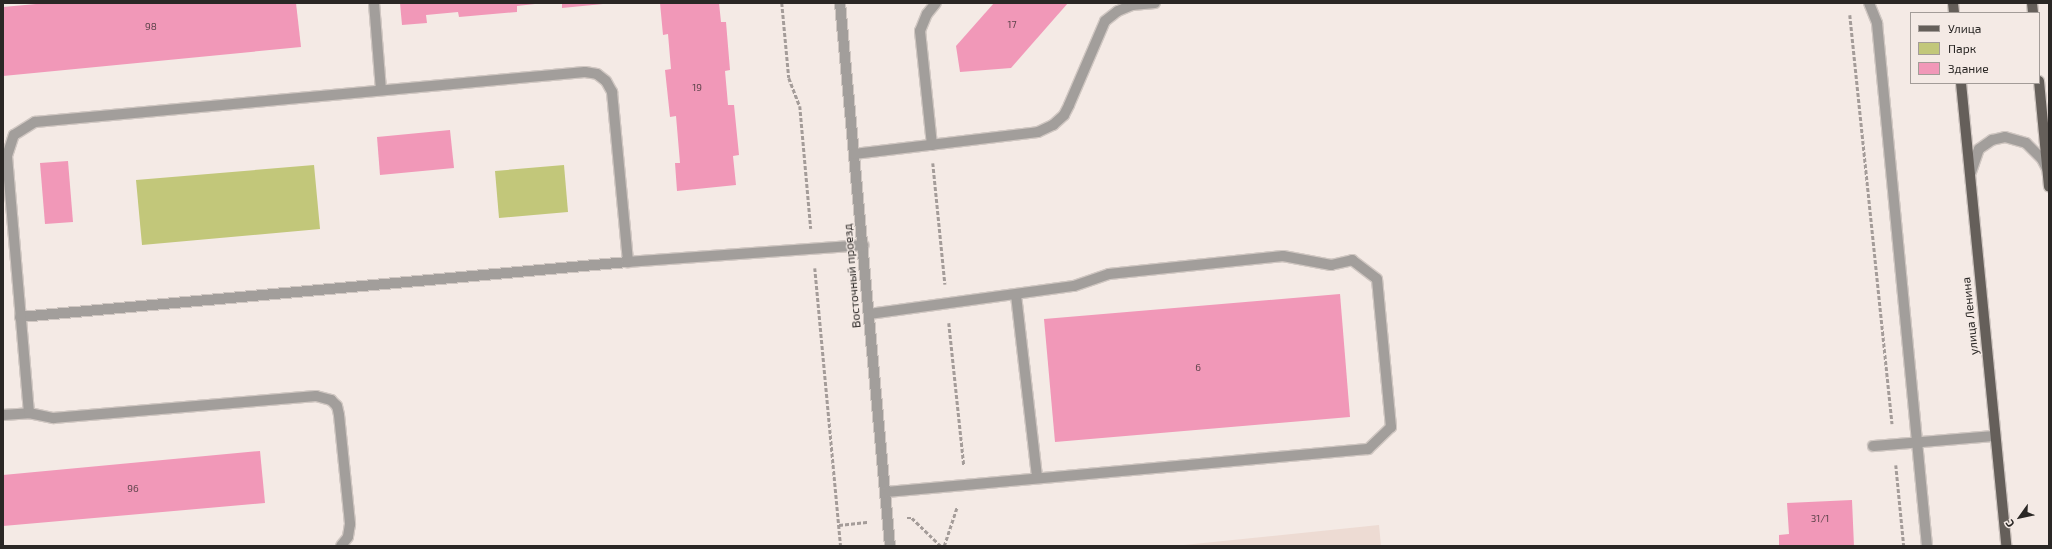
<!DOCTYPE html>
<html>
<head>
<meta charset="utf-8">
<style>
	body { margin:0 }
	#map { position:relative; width:2052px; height:549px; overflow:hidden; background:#f4eae5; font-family:"Exo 2",sans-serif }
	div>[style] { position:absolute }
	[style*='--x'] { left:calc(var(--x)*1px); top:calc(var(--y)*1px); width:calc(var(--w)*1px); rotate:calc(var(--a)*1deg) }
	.built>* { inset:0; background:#eddbd3 }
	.green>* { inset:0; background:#c2c77a }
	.building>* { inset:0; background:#f198b8 }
	.path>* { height:2.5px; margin-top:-1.25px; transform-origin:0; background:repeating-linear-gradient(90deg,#a49c99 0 4px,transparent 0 6px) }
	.roads { filter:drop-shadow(1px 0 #d0c7c2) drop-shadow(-1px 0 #d0c7c2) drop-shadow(0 1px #d0c7c2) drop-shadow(0 -1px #d0c7c2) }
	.minor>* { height:10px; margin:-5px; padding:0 5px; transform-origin:5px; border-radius:5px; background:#a29e9b }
	.major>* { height:10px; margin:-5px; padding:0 5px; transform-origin:5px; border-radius:5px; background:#655f5a }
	span { translate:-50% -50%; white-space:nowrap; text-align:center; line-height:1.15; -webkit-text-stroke:3px #f4eae5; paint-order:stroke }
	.number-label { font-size:10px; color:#5c434a }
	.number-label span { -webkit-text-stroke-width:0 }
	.street-label { font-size:12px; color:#2a2725 }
	.frame { position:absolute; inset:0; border:4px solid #2a2725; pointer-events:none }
	.legend { position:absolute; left:1910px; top:12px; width:130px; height:72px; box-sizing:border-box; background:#f4eae5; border:1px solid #a39c98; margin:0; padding:5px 7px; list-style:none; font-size:12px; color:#2a2725 }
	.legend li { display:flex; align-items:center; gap:8px; height:20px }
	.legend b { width:20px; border:1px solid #a39c98 }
	.north { position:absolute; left:2000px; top:497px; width:40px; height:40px; -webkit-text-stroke:3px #f4eae5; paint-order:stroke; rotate:237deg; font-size:11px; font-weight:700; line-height:16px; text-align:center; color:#2a2725 }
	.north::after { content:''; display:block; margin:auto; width:14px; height:18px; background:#2a2725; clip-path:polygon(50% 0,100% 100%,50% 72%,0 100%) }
</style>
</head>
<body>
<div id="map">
	<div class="built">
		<i style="clip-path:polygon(1379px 525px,1381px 546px,1174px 546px)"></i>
	</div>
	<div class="green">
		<i style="clip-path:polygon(314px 165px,320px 229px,142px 245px,136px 180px)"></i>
		<i style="clip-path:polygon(564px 165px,568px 212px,499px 218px,495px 171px)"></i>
	</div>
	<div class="building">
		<i style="clip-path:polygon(47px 3px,296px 3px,301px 47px,3px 76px,3px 7px)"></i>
		<i style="clip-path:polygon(400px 3px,535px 3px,535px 4px,517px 6px,517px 12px,459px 17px,458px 12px,426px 15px,427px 23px,402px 25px)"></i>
		<i style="clip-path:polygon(562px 3px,603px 3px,603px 4px,562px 8px)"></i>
		<i style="clip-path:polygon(660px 3px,719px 3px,721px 22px,726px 22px,730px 70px,725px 71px,728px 105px,734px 105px,739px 155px,733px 156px,736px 185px,677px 191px,675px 163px,680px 163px,676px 116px,670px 117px,665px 70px,671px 69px,668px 34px,663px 35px)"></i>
		<i style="clip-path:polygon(994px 3px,1068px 3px,1011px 68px,960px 72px,956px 46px)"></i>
		<i style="clip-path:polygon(450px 130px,454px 168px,380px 175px,377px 137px)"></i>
		<i style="clip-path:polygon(68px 161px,73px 222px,45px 224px,40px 163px)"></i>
		<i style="clip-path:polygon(1340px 294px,1350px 417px,1055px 442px,1044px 319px)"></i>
		<i style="clip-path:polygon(260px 451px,265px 503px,3px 526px,3px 475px)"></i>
		<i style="clip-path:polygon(1852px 500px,1854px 546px,1779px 546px,1779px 535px,1789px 534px,1787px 503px)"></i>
	</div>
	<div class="path">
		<i style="--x:782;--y:3;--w:75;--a:84.7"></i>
		<i style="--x:789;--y:78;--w:30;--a:69"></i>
		<i style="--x:800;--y:106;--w:123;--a:84.9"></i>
		<i style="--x:1850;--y:15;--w:411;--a:84.1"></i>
		<i style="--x:933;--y:163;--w:122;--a:84.3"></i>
		<i style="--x:815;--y:268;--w:279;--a:84.7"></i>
		<i style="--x:949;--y:323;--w:143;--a:84"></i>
		<i style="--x:1896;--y:465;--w:81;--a:84.4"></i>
		<i style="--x:907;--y:518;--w:5;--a:0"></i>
		<i style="--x:912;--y:518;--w:40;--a:44"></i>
		<i style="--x:839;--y:525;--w:30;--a:-6"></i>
		<i style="--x:944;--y:546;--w:41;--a:-71.6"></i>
	</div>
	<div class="roads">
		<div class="minor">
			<i style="--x:374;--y:3;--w:87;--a:85.4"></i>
			<i style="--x:840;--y:3;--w:545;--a:84.74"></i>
			<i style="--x:1869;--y:3;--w:22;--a:68"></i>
			<i style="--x:1877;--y:23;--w:525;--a:84.54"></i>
			<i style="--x:932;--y:145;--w:115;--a:-96"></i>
			<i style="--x:920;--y:31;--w:18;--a:-68"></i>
			<i style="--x:927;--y:14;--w:14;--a:-51"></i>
			<i style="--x:854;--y:154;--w:185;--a:-6.8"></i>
			<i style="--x:1038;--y:132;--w:17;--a:-25"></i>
			<i style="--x:1053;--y:125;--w:15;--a:-42"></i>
			<i style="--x:1064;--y:115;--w:11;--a:-63"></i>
			<i style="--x:1069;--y:105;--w:91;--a:-66.8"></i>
			<i style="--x:1105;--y:21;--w:16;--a:-38"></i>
			<i style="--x:1118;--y:11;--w:15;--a:-23"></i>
			<i style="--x:1132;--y:5;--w:23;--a:-5"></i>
			<i style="--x:1971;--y:172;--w:24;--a:-71"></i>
			<i style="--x:1979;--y:149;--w:16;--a:-35"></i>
			<i style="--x:1992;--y:140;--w:13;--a:-13"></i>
			<i style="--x:2005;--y:137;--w:22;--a:16"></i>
			<i style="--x:2026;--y:143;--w:23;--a:45"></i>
			<i style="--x:2042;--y:159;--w:13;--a:63"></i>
			<i style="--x:1016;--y:295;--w:183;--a:83.4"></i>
			<i style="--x:869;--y:314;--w:207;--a:-7.8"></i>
			<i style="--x:1074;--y:286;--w:37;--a:-19"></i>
			<i style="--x:1109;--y:274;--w:175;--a:-5.9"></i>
			<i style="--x:1283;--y:256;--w:49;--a:10.6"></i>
			<i style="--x:1331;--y:265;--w:22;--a:-13"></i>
			<i style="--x:1352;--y:260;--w:31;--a:37"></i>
			<i style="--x:1377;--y:279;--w:149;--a:84.6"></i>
			<i style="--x:1391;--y:427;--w:32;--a:136"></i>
			<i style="--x:1368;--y:449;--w:484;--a:174.9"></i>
			<i style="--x:20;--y:317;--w:610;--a:-5.17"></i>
			<i style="--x:628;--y:262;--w:236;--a:-4.1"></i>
			<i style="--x:29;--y:413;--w:258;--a:-94.9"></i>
			<i style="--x:7;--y:156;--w:22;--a:-72"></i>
			<i style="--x:14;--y:135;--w:25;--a:-32"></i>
			<i style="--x:35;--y:122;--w:552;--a:-5.19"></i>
			<i style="--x:585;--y:72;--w:12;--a:9"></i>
			<i style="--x:597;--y:74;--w:11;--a:38"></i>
			<i style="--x:606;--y:81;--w:13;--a:61"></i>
			<i style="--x:612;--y:92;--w:171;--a:84.6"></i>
			<i style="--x:3;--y:415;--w:26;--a:-4"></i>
			<i style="--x:29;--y:413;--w:25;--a:12"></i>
			<i style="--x:53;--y:418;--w:264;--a:-4.8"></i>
			<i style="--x:316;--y:396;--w:16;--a:15"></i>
			<i style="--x:331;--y:400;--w:8;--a:45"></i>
			<i style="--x:337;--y:406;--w:9;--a:77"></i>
			<i style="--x:339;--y:415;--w:110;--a:84.2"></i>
			<i style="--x:350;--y:524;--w:13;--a:99"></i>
			<i style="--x:348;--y:537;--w:11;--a:128"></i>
			<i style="--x:1873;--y:446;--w:122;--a:-4.7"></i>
		</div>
		<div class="major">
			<i style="--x:1953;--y:3;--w:10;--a:84"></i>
			<i style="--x:2032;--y:3;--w:10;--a:84"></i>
			<i style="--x:2039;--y:81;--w:106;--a:84.6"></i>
			<i style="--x:1961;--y:83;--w:465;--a:84.4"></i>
		</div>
	</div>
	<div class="number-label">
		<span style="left:1012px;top:25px">17</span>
		<span style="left:151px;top:27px">98</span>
		<span style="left:697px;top:88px">19</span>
		<span style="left:1198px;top:368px">6</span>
		<span style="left:133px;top:489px">96</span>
		<span style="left:1820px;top:519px">31/1</span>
	</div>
	<div class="street-label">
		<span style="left:852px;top:276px;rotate:-95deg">Восточный проезд</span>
		<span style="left:1970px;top:316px;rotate:-96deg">улица Ленина</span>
	</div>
	<div class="frame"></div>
	<ul class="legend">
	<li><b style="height:5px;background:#655f5a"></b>Улица</li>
	<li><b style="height:11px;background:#c2c77a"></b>Парк</li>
	<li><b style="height:11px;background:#f198b8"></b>Здание</li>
	</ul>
	<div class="north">С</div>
</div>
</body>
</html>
